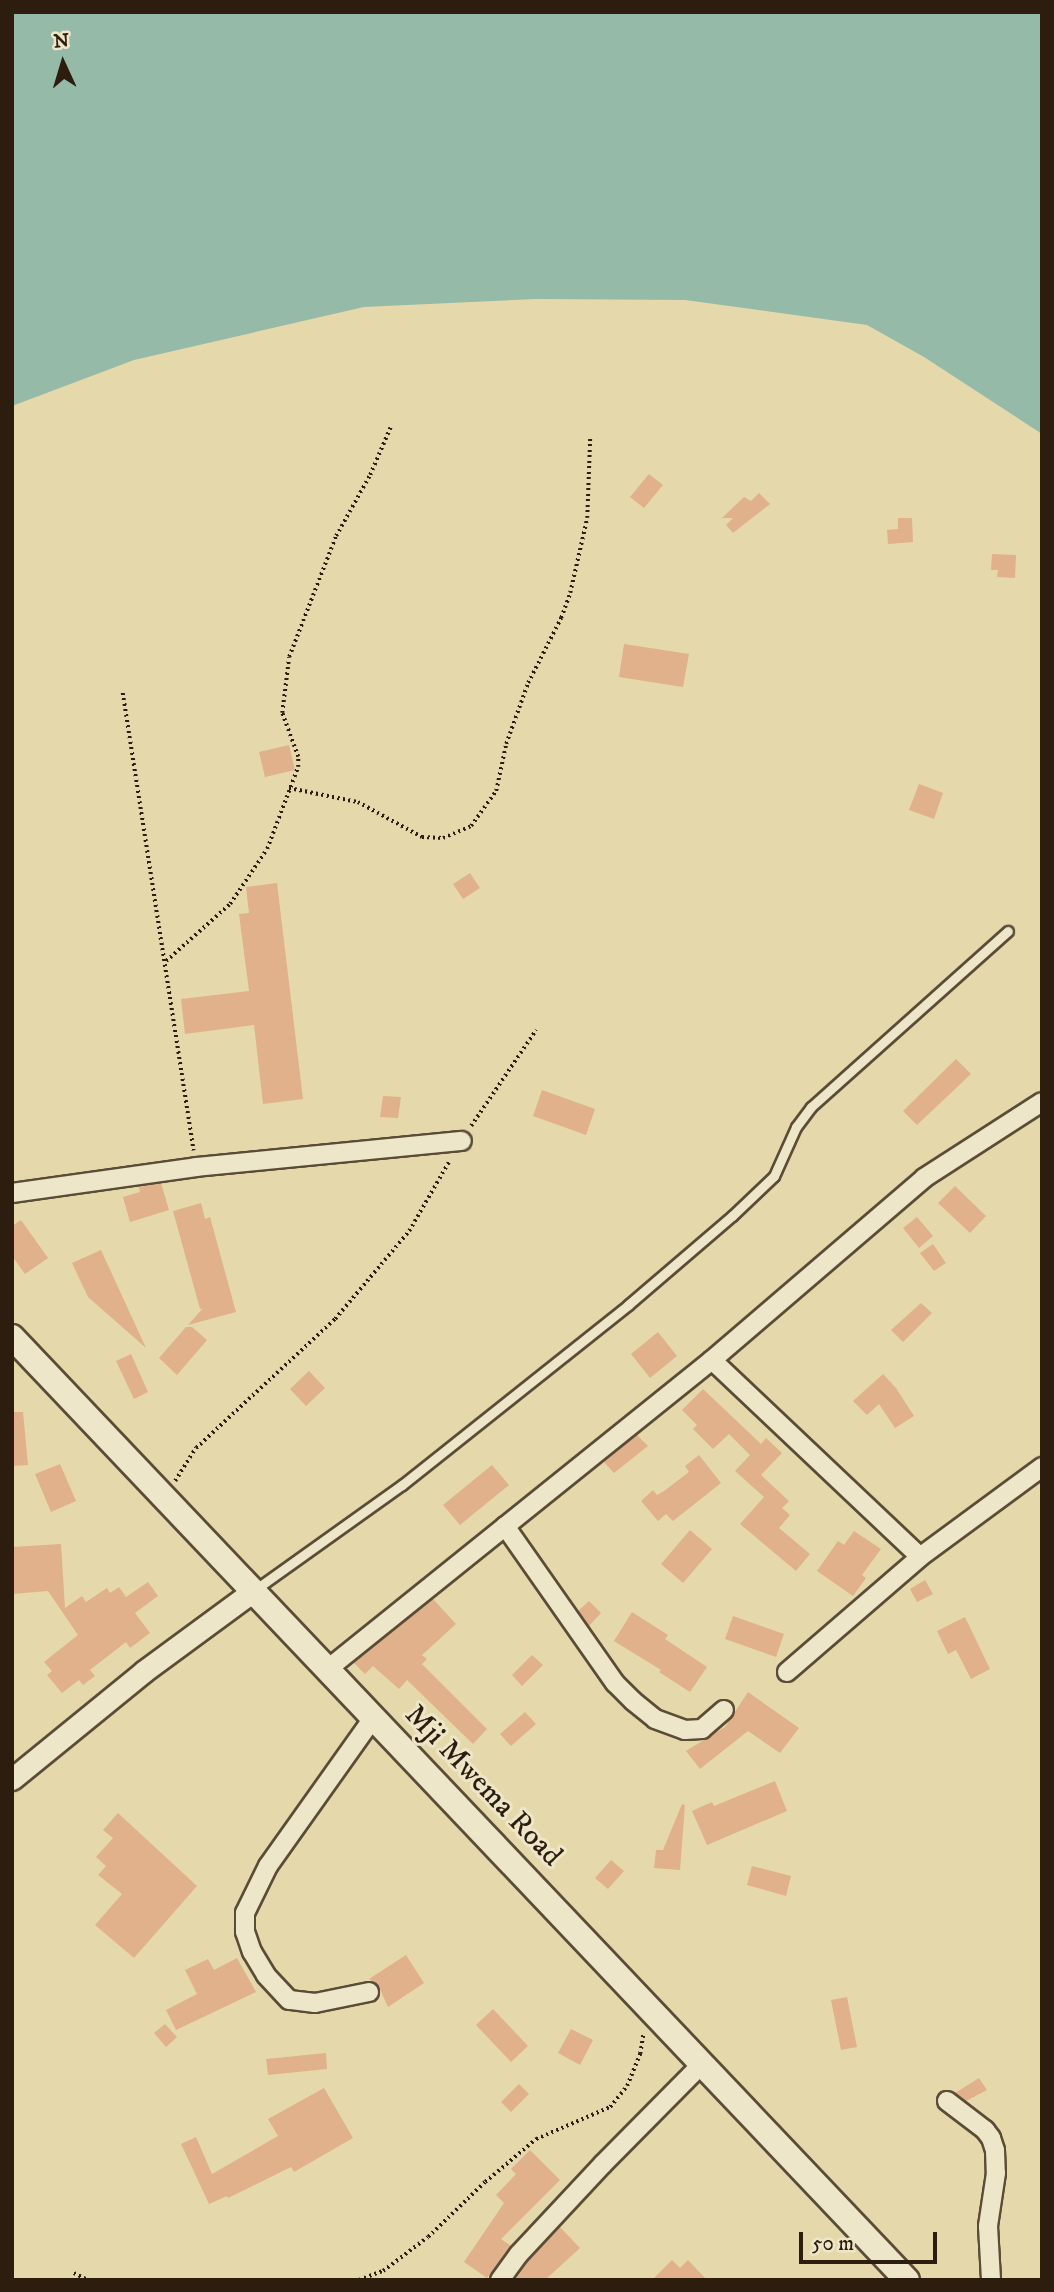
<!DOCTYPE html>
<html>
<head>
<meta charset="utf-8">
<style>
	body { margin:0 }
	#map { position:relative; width:1054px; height:2292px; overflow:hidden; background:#e5d9ac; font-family:"IM FELL DW Pica",serif }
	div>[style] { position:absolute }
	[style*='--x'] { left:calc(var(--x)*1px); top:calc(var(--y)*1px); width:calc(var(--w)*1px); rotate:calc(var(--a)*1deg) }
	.water>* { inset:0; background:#96baa8 }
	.building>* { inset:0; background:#e0b18a }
	.path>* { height:3.5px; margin-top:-1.75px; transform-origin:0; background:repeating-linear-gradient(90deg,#2d1d0f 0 2px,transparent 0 5.5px) }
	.roads { filter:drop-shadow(2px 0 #5b4c36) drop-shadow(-2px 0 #5b4c36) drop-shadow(0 2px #5b4c36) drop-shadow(0 -2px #5b4c36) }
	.service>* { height:9px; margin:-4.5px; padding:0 4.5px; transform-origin:4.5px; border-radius:4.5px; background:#eee6c9 }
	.minor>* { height:18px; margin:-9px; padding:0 9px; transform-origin:9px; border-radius:9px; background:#eee6c9 }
	.tertiary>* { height:21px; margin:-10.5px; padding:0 10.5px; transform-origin:10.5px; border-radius:10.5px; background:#eee6c9 }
	.secondary>* { height:24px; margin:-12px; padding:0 12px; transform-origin:12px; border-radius:12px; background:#eee6c9 }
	span { translate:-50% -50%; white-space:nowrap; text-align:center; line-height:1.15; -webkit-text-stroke:6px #eee6c9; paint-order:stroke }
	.street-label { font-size:30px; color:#2d1d0f }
	.frame { position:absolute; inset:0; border:14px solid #2d1d0f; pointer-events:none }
	.north { position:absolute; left:28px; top:28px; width:70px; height:70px; -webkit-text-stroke:5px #eee6c9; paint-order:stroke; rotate:356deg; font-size:19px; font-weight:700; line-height:28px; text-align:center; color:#2d1d0f }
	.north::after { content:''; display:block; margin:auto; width:24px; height:32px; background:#2d1d0f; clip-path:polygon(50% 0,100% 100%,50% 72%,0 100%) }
	.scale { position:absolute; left:799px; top:2232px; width:138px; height:32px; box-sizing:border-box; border:4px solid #2d1d0f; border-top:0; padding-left:9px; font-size:21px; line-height:24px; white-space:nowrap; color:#2d1d0f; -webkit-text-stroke:5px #eee6c9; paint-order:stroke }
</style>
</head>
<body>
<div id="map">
	<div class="water">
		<i style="clip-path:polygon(12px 12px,1042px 12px,1042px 434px,924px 357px,867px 325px,685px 300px,536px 299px,364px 307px,134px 360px,12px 406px)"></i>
	</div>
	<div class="building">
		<i style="clip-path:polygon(649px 474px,663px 485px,644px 508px,630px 497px)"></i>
		<i style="clip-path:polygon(759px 493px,770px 504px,733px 533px,726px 525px,733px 518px,722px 518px,744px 497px,751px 501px)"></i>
		<i style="clip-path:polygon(898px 518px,912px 518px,913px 542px,888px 544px,887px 530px,898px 529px)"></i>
		<i style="clip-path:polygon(992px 554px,1016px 555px,1015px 578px,997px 577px,998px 570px,991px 570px)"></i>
		<i style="clip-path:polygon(624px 644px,689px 654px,683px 687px,619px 677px)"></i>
		<i style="clip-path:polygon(289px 745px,295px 770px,265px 777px,259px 752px)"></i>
		<i style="clip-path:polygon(919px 784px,943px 793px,934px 819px,909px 810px)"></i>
		<i style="clip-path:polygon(470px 873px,480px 888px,463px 899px,453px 884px)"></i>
		<i style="clip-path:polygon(277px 883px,303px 1099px,263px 1104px,254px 1025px,185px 1034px,181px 999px,249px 991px,239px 914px,249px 913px,246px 887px)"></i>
		<i style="clip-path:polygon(956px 1059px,971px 1074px,917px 1125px,903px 1111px)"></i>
		<i style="clip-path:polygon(542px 1090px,595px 1109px,586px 1135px,533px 1116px)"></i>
		<i style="clip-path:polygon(383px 1096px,401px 1097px,398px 1118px,380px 1117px)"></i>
		<i style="clip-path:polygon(161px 1183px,169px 1210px,130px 1222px,123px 1197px,140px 1192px,139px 1187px)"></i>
		<i style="clip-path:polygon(955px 1186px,986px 1216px,970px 1233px,938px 1203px)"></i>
		<i style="clip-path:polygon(201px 1203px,205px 1219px,210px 1217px,236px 1312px,188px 1325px,203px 1308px,200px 1309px,173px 1211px)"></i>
		<i style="clip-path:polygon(917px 1217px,933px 1236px,919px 1248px,903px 1228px)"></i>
		<i style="clip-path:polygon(21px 1220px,48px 1258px,25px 1274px,12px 1256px,12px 1226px)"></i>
		<i style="clip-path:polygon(933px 1244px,946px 1263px,934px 1271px,920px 1253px)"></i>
		<i style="clip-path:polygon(101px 1250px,146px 1348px,88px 1297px,72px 1263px)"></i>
		<i style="clip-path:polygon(921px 1303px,932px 1313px,903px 1342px,891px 1330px)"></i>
		<i style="clip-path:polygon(186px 1327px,192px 1327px,207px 1340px,177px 1375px,159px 1358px)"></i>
		<i style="clip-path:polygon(658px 1332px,677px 1356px,650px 1378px,631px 1354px)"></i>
		<i style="clip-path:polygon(131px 1354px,148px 1392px,134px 1399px,116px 1361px)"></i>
		<i style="clip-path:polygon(309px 1371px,325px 1388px,306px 1406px,290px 1389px)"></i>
		<i style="clip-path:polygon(883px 1374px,896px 1388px,914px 1416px,895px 1428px,879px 1404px,867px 1415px,853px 1401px)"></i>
		<i style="clip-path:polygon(703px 1389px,761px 1444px,766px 1438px,782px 1453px,761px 1475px,789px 1501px,782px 1508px,790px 1515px,779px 1528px,810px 1554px,796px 1571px,740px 1524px,764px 1497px,735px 1471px,750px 1455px,729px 1434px,713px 1449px,693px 1429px,697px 1425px,682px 1410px)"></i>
		<i style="clip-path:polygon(12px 1412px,23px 1412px,28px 1465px,12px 1466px)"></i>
		<i style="clip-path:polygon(637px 1435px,648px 1446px,614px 1473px,604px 1462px)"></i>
		<i style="clip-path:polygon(699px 1455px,721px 1483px,673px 1521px,666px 1514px,658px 1521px,641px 1501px,653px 1490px,657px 1495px,664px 1491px,689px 1472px,685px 1466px)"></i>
		<i style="clip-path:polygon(60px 1464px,76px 1501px,51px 1512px,35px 1474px)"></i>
		<i style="clip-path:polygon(492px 1465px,509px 1485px,460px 1525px,443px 1505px)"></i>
		<i style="clip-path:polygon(690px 1530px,712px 1549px,683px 1583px,661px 1564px)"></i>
		<i style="clip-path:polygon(854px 1531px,881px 1549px,862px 1575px,866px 1578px,853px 1596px,817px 1571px,838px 1541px,844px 1545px)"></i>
		<i style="clip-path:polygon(61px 1544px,65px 1608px,82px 1596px,86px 1602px,107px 1588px,110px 1593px,119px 1587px,126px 1597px,148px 1582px,158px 1596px,135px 1613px,150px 1633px,130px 1648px,126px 1642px,90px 1670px,95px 1676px,83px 1685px,79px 1680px,62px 1693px,47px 1675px,52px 1671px,44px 1662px,78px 1635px,48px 1591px,12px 1594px,12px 1547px)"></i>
		<i style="clip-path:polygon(925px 1580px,933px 1594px,917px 1602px,910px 1589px)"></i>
		<i style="clip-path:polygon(433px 1599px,456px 1624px,422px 1655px,427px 1659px,422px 1664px,487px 1729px,473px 1744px,407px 1680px,399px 1689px,373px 1666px,365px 1674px,354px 1663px)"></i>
		<i style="clip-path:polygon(589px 1601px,601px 1613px,589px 1626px,578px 1611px)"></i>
		<i style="clip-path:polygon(632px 1612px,668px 1635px,665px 1639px,707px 1667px,690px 1692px,659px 1672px,661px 1670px,614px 1641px)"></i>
		<i style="clip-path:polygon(733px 1616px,784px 1634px,776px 1657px,725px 1639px)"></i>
		<i style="clip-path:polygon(965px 1617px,990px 1669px,971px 1679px,956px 1650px,948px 1654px,937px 1631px)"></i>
		<i style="clip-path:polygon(532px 1655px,543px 1665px,522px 1686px,512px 1675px)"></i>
		<i style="clip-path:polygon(748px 1692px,799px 1728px,780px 1753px,748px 1731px,700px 1769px,686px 1751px,725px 1727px)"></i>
		<i style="clip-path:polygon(525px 1712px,536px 1724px,511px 1746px,500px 1734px)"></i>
		<i style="clip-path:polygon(775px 1781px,787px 1811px,707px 1845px,692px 1811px,712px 1802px,714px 1806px)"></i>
		<i style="clip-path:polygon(682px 1804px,685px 1805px,680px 1870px,654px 1868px,656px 1850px,663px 1850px)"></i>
		<i style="clip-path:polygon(118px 1813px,197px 1886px,134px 1958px,95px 1925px,122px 1894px,98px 1875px,106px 1866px,96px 1857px,113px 1838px,103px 1830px)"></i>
		<i style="clip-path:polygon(611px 1860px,624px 1871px,608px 1889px,595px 1878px)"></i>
		<i style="clip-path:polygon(752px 1866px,791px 1876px,786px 1896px,747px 1885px)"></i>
		<i style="clip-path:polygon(406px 1955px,424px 1983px,388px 2007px,378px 1985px,369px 1979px)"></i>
		<i style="clip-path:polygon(237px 1958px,256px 1992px,176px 2030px,166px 2010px,197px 1994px,185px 1970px,208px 1959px,214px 1970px)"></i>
		<i style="clip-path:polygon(847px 1997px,857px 2047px,841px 2050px,831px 2000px)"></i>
		<i style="clip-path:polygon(493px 2009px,528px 2046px,511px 2062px,476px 2025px)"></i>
		<i style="clip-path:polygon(165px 2024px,177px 2037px,166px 2047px,154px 2033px)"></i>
		<i style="clip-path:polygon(571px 2029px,593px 2040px,580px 2065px,558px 2053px)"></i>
		<i style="clip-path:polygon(326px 2053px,327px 2069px,268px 2075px,266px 2059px)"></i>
		<i style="clip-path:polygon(979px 2078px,987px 2090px,966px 2101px,955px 2093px)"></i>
		<i style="clip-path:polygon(519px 2084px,529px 2094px,511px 2112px,501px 2102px)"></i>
		<i style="clip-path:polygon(324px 2088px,353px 2138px,294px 2172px,291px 2167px,228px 2198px,227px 2196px,209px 2204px,181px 2144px,196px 2137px,212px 2174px,278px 2136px,268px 2119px)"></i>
		<i style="clip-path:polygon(530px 2150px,560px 2180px,501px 2239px,511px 2246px,487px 2278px,464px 2262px,504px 2203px,496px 2195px,516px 2174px,511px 2169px)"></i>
		<i style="clip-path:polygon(560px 2227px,580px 2248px,545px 2280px,519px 2280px,517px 2277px,528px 2261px)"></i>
		<i style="clip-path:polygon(672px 2260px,680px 2268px,688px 2260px,707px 2280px,652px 2280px)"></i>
	</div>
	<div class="path">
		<i style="--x:123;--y:693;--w:463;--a:81.2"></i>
		<i style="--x:289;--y:788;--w:70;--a:11.5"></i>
		<i style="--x:358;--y:802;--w:73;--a:28.7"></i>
		<i style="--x:422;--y:837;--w:21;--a:3"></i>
		<i style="--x:443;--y:838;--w:30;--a:-23"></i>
		<i style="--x:471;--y:826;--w:43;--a:-54.5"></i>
		<i style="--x:496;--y:791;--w:48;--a:-78"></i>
		<i style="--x:506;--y:744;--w:65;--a:-70.2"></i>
		<i style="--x:528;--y:683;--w:73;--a:-63.1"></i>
		<i style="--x:561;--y:618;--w:27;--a:-70"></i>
		<i style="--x:570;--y:593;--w:77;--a:-77.2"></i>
		<i style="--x:587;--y:518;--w:80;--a:-87.9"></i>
		<i style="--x:166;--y:961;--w:86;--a:-41.7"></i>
		<i style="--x:230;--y:904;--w:66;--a:-56.1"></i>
		<i style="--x:267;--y:849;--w:88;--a:-69.3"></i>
		<i style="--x:298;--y:767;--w:10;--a:-90"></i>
		<i style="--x:298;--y:757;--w:47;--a:-110"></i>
		<i style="--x:282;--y:713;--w:56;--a:-82.9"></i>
		<i style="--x:289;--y:657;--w:130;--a:-68.8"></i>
		<i style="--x:336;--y:536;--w:70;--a:-60.9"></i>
		<i style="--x:370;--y:475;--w:53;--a:-66.8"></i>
		<i style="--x:471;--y:1126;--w:116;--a:-55.9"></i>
		<i style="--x:175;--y:1481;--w:39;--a:-58"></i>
		<i style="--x:196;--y:1448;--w:190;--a:-42.9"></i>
		<i style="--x:335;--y:1319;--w:115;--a:-49.9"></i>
		<i style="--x:409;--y:1231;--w:82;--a:-60"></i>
		<i style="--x:74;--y:2273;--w:16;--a:27"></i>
		<i style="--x:359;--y:2280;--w:26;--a:-21"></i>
		<i style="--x:383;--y:2271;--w:56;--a:-37.1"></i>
		<i style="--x:428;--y:2237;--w:79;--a:-44"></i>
		<i style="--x:485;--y:2182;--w:67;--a:-40.1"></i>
		<i style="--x:536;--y:2139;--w:81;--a:-23.4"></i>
		<i style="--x:610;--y:2107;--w:27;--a:-51"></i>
		<i style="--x:627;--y:2086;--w:35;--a:-68"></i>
		<i style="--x:640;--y:2054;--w:20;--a:-81"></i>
	</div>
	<div class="roads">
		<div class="service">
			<i style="--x:256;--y:1589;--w:179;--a:-35.5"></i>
			<i style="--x:402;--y:1485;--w:289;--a:-38.5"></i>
			<i style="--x:628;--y:1305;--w:137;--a:-40.6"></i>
			<i style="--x:732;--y:1216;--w:58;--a:-43.6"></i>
			<i style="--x:774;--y:1176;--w:54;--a:-65.8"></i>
			<i style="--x:796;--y:1127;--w:25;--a:-53"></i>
			<i style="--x:811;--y:1107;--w:264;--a:-41.8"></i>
		</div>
		<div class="minor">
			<i style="--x:12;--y:1193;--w:186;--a:-8"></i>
			<i style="--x:196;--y:1167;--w:267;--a:-5.6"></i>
			<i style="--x:712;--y:1360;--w:286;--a:43.4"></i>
			<i style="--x:505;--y:1526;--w:192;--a:55"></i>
			<i style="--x:615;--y:1683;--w:25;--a:45"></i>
			<i style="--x:633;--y:1701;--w:28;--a:39"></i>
			<i style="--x:655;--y:1719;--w:32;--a:20"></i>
			<i style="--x:685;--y:1730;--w:17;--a:-3"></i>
			<i style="--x:702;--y:1729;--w:29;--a:-41"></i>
			<i style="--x:329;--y:1668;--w:491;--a:-38.8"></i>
			<i style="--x:712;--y:1360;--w:279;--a:-40.6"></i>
			<i style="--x:924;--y:1178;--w:140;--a:-32.8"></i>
			<i style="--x:787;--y:1672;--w:176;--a:-40.8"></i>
			<i style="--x:920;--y:1557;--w:152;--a:-36.4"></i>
			<i style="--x:369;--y:1992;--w:55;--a:168.5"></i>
			<i style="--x:315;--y:2003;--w:26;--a:-173"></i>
			<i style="--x:289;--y:2000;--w:34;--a:-133"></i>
			<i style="--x:266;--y:1975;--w:27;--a:-121"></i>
			<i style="--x:252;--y:1952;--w:21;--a:-109"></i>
			<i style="--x:245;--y:1932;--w:19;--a:-90"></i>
			<i style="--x:245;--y:1913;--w:52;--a:-63.9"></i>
			<i style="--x:268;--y:1866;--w:183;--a:-54.6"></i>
			<i style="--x:947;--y:2101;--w:48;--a:37.3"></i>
			<i style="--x:985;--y:2130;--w:10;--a:53"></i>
			<i style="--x:991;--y:2138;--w:13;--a:72"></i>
			<i style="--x:995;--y:2150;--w:23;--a:88"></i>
			<i style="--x:996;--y:2173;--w:54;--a:98.6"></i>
			<i style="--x:988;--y:2226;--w:54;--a:86.8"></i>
			<i style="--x:500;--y:2280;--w:32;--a:-54"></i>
			<i style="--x:519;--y:2254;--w:123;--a:-47"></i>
			<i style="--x:603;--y:2164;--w:142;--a:-45.3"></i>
		</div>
		<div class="tertiary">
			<i style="--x:12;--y:1779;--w:169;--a:-39.2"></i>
			<i style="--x:143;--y:1672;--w:135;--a:-36.3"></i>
		</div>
		<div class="secondary">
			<i style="--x:12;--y:1337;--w:1300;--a:46.5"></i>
		</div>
	</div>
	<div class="street-label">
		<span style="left:483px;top:1786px;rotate:46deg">Mji Mwema Road</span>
	</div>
	<div class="frame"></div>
	<div class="north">N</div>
	<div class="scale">50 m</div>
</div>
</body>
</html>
